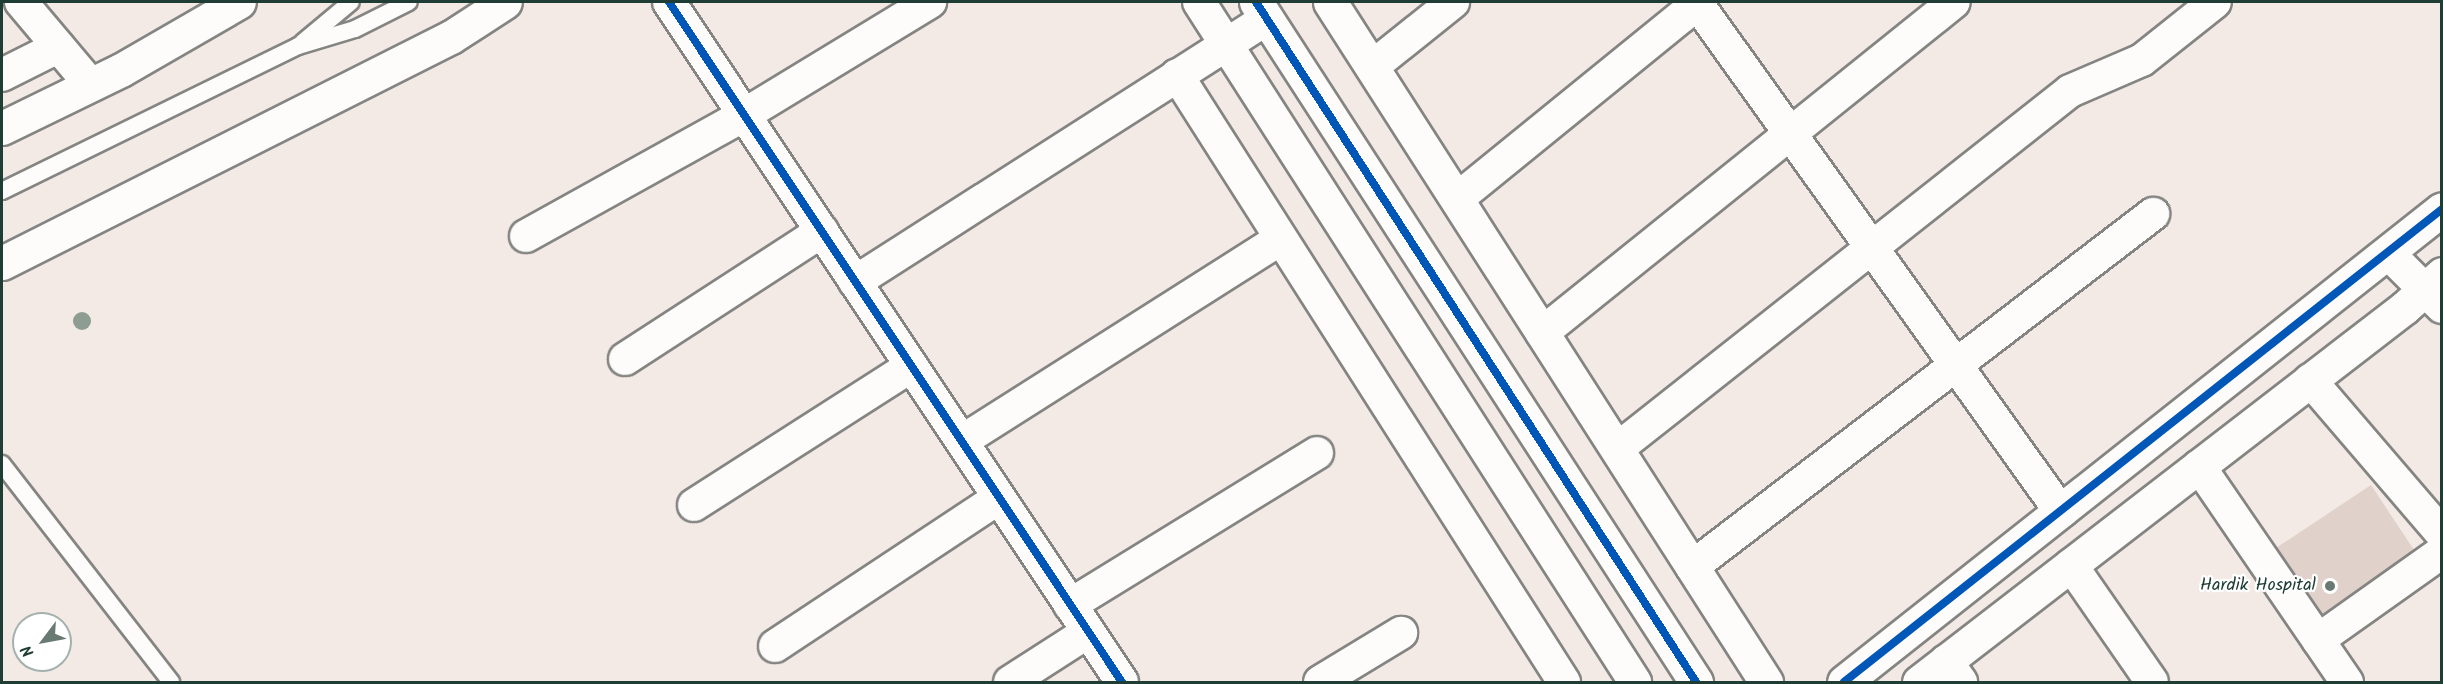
<!DOCTYPE html>
<html>
<head>
<meta charset="utf-8">
<style>
	body { margin:0 }
	#map { position:relative; width:2443px; height:684px; overflow:hidden; background:#f3eae6; font-family:Kalam,sans-serif }
	div>[style] { position:absolute }
	[style*='--x'] { left:calc(var(--x)*1px); top:calc(var(--y)*1px); width:calc(var(--w)*1px); rotate:calc(var(--a)*1deg) }
	.building>* { inset:0; background:#e0d1ca }
	.roads { filter:drop-shadow(2px 0 #848582) drop-shadow(-2px 0 #848582) drop-shadow(0 2px #848582) drop-shadow(0 -2px #848582) }
	.service>* { height:16px; margin:-8px; padding:0 8px; transform-origin:8px; border-radius:8px; background:#fdfcfb }
	.minor>* { height:32px; margin:-16px; padding:0 16px; transform-origin:16px; border-radius:16px; background:#fdfcfb }
	.tertiary>* { height:33px; margin:-16.5px; padding:0 16.5px; transform-origin:16.5px; border-radius:16.5px; background:#fdfcfb }
	.secondary>* { height:33px; margin:-16.5px; padding:0 16.5px; transform-origin:16.5px; border-radius:16.5px; background:#fdfcfb }
	.cycleway>* { height:8px; margin:-4px; padding:0 4px; transform-origin:4px; border-radius:4px; background:#0057b8 }
	.trees>* { width:18px; height:18px; margin:-9px; border-radius:50%; background:#8d9d91 }
	.dots>* { width:16px; height:16px; translate:-50% -50%; box-sizing:border-box; border:3px solid #fff; border-radius:50% }
	span { translate:-50% -50%; white-space:nowrap; text-align:center; line-height:1.15; -webkit-text-stroke:4.5px #fff; paint-order:stroke }
	.poi-label { font-size:18px; color:#1f3d34 }
	.right { translate:-100% -50%; text-align:right }
	.frame { position:absolute; inset:0; border:3px solid #1f3d34; pointer-events:none }
	.north { position:absolute; left:12px; top:612px; width:60px; height:60px; box-sizing:border-box; background:#fff; border:2px solid #a5b1ae; border-radius:50%; rotate:238deg; font-size:16px; font-weight:700; line-height:24px; text-align:center; color:#1f3d34 }
	.north::after { content:''; display:block; margin:auto; width:21px; height:27px; background:#697a72; clip-path:polygon(50% 0,100% 100%,50% 72%,0 100%) }
</style>
</head>
<body>
<div id="map">
	<div class="building">
		<i style="clip-path:polygon(2371px 485px,2416px 553px,2318px 617px,2273px 550px)"></i>
	</div>
	<div class="roads">
		<div class="service">
			<i style="--x:303;--y:42;--w:62;--a:-39.8"></i>
			<i style="--x:2;--y:191;--w:330;--a:-26.1"></i>
			<i style="--x:298;--y:46;--w:59;--a:-16.6"></i>
			<i style="--x:355;--y:29;--w:60;--a:-26.6"></i>
			<i style="--x:2;--y:464;--w:276;--a:52.2"></i>
		</div>
		<div class="minor">
			<i style="--x:21;--y:2;--w:107;--a:49.9"></i>
			<i style="--x:669;--y:2;--w:817;--a:56.33"></i>
			<i style="--x:1199;--y:2;--w:808;--a:57.33"></i>
			<i style="--x:1696;--y:2;--w:627;--a:54.41"></i>
			<i style="--x:1372;--y:67;--w:104;--a:-38.7"></i>
			<i style="--x:2;--y:75;--w:63;--a:-26.6"></i>
			<i style="--x:1177;--y:75;--w:720;--a:57.48"></i>
			<i style="--x:1457;--y:199;--w:312;--a:-39.1"></i>
			<i style="--x:526;--y:236;--w:249;--a:-29"></i>
			<i style="--x:744;--y:115;--w:218;--a:-31.3"></i>
			<i style="--x:2389;--y:254;--w:75;--a:45"></i>
			<i style="--x:855;--y:282;--w:489;--a:-32.6"></i>
			<i style="--x:1542;--y:333;--w:528;--a:-38.78"></i>
			<i style="--x:625;--y:359;--w:235;--a:-33"></i>
			<i style="--x:2310;--y:380;--w:203;--a:49.4"></i>
			<i style="--x:962;--y:441;--w:377;--a:-32.4"></i>
			<i style="--x:1617;--y:449;--w:577;--a:-38.32"></i>
			<i style="--x:2070;--y:91;--w:78;--a:-23.3"></i>
			<i style="--x:2142;--y:60;--w:93;--a:-38.5"></i>
			<i style="--x:2199;--y:466;--w:262;--a:55.6"></i>
			<i style="--x:694;--y:505;--w:258;--a:-32.6"></i>
			<i style="--x:2071;--y:565;--w:142;--a:55.3"></i>
			<i style="--x:1692;--y:567;--w:581;--a:-37.44"></i>
			<i style="--x:1070;--y:605;--w:290;--a:-31.6"></i>
			<i style="--x:2318;--y:640;--w:152;--a:-35.4"></i>
			<i style="--x:775;--y:646;--w:268;--a:-33.5"></i>
			<i style="--x:1946;--y:661;--w:26;--a:54"></i>
			<i style="--x:1010;--y:682;--w:93;--a:-32.7"></i>
			<i style="--x:1320;--y:682;--w:95;--a:-31.2"></i>
		</div>
		<div class="tertiary">
			<i style="--x:1256;--y:2;--w:810;--a:57.09"></i>
			<i style="--x:1330;--y:2;--w:808;--a:57.33"></i>
			<i style="--x:1844;--y:682;--w:762;--a:-38.34"></i>
			<i style="--x:1919;--y:682;--w:612;--a:-37.64"></i>
			<i style="--x:2404;--y:308;--w:51;--a:-41.8"></i>
		</div>
		<div class="secondary">
			<i style="--x:2;--y:128;--w:132;--a:-26"></i>
			<i style="--x:121;--y:70;--w:136;--a:-30"></i>
			<i style="--x:2;--y:263;--w:503;--a:-26.72"></i>
			<i style="--x:451;--y:37;--w:64;--a:-32.9"></i>
		</div>
	</div>
	<div class="cycleway">
		<i style="--x:669;--y:2;--w:817;--a:56.33"></i>
		<i style="--x:1256;--y:2;--w:810;--a:57.09"></i>
		<i style="--x:1844;--y:682;--w:762;--a:-38.34"></i>
	</div>
	<div class="trees">
		<i style="left:82px;top:321px"></i>
	</div>
	<div class="dots">
		<i style="left:2330px;top:586px;background:#697a72"></i>
	</div>
	<div class="poi-label">
		<span class="right" style="left:2316px;top:586px">Hardik Hospital</span>
	</div>
	<div class="frame"></div>
	<div class="north">N</div>
</div>
</body>
</html>
